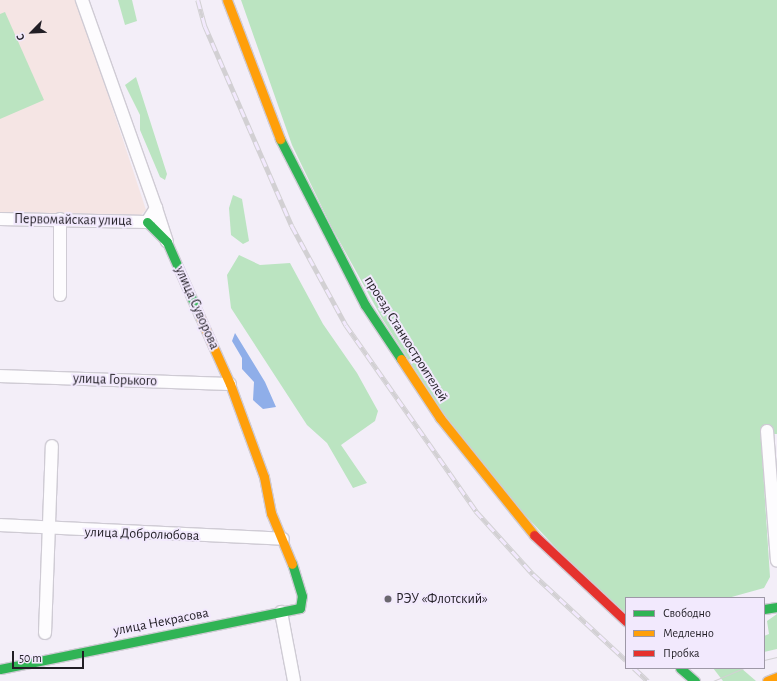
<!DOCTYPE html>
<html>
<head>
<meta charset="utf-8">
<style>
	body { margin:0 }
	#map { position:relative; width:777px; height:681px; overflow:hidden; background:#f3eef8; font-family:"Alegreya Sans",sans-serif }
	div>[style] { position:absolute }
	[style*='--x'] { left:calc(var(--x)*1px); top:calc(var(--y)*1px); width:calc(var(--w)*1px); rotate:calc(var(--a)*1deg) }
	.education>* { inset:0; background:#f5e5e4 }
	.green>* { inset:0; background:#bbe4c1 }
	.water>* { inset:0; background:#8faee9 }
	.roads { filter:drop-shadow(1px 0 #cfcbd4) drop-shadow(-1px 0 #cfcbd4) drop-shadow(0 1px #cfcbd4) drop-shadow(0 -1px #cfcbd4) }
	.street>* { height:12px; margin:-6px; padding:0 6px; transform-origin:6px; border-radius:6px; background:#fdfcfe }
	.fast>* { height:9px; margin:-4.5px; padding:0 4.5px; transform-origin:4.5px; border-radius:4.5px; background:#30b455 }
	.slow>* { height:9px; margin:-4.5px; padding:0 4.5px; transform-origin:4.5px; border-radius:4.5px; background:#ff9f0a }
	.jam>* { height:9px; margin:-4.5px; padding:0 4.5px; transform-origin:4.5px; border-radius:4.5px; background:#e5322d }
	.tram>* { height:1px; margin:-0.5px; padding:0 0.5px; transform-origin:0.5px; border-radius:0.5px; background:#d2d0d3 }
	.rail>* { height:4.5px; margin-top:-2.25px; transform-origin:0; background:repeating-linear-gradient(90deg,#f2e9fd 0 9px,#d2d0d3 0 18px); box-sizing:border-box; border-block:1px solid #d2d0d3 }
	.dots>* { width:11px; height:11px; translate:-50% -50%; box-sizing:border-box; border:2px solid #f2e9fd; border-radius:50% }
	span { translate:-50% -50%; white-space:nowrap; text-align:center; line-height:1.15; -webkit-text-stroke:4px #f2e9fd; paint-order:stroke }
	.street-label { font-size:14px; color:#211e25 }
	.poi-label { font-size:14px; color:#211e25 }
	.left { translate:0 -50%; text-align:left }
	.legend { position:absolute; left:625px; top:597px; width:140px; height:72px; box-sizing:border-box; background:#f2e9fd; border:1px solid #9e98a7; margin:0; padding:5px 7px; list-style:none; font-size:12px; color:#211e25 }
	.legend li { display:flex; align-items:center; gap:8px; height:20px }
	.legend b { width:20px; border:1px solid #9e98a7 }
	.north { position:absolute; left:12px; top:12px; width:40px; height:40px; -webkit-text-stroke:3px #f2e9fd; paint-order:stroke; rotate:246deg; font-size:11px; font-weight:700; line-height:16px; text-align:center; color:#211e25 }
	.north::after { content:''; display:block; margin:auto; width:14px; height:18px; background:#211e25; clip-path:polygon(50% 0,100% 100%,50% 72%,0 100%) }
	.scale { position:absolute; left:12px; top:651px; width:72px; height:18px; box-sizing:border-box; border:2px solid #211e25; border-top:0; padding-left:5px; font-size:12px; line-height:14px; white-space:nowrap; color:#211e25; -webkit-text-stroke:3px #f2e9fd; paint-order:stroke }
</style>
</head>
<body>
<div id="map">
	<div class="education">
		<i style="clip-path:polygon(0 0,77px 0,146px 210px,139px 217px,0 214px)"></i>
	</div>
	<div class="green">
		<i style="clip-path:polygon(118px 0,132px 0,137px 21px,125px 25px)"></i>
		<i style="clip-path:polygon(241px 0,777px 0,777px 434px,771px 434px,769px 428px,761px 439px,770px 577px,764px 588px,728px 598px,626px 598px,626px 616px,574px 567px,510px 499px,441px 410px,383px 320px,331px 226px,292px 145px)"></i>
		<i style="clip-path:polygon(5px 12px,44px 100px,0 119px,0 14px)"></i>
		<i style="clip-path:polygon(136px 77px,167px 174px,165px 180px,160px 177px,140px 130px,140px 115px,125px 85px)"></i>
		<i style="clip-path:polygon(233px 195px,242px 199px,249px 241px,243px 244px,231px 235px,229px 208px)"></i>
		<i style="clip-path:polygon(239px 255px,260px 265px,290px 263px,323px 324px,357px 373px,378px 411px,375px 421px,341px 445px,367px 483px,353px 488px,327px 443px,307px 425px,231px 308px,227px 275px)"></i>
		<i style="clip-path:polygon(777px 614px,777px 649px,764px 652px,764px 636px,769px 634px,767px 621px)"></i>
		<i style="clip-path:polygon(713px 668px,741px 668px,756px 681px,723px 681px)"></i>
	</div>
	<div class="water">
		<i style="clip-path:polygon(235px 333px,265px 382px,276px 407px,263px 409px,253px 400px,254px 382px,242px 369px,242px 358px,232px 341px)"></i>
	</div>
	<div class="roads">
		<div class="street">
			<i style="--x:156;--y:208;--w:35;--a:72"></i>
			<i style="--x:0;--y:219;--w:147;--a:1.2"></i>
			<i style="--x:147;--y:222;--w:17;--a:-57"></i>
			<i style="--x:156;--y:208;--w:221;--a:-109.6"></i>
			<i style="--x:60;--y:295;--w:76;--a:-90"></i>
			<i style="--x:0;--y:376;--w:230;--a:2"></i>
			<i style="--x:767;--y:431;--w:130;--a:85.6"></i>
			<i style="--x:0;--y:525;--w:283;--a:2.8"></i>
			<i style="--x:281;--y:612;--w:70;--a:79.3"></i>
			<i style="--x:45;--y:633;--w:187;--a:-87.9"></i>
		</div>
		<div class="fast">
			<i style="--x:280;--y:139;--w:186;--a:62.9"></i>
			<i style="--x:365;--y:305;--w:65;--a:56.3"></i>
			<i style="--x:147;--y:222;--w:28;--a:45"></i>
			<i style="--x:167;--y:242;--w:82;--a:66.3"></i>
			<i style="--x:764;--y:609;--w:13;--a:-9"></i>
			<i style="--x:680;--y:668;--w:20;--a:41"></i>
			<i style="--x:0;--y:669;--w:306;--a:-11.5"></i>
			<i style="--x:300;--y:608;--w:12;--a:-81"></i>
			<i style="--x:302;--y:596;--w:34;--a:-107"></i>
		</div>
		<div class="slow">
			<i style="--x:227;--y:0;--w:149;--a:69.1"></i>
			<i style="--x:200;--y:317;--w:73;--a:65.9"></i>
			<i style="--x:230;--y:384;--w:99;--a:69.9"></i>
			<i style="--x:264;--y:477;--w:37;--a:79"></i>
			<i style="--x:271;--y:513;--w:55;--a:67.6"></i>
			<i style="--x:401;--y:359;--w:71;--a:56.5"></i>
			<i style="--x:440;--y:418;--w:150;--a:51.2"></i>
			<i style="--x:767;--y:681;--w:11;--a:-22"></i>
		</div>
		<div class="jam">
			<i style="--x:534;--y:535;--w:126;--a:43.1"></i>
		</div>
	</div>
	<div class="tram">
		<i style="--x:764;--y:660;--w:13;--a:-13"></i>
		<i style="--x:713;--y:681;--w:34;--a:-23"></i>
	</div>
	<div class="rail">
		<i style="--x:198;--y:0;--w:27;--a:75"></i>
		<i style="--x:205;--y:26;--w:218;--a:66.5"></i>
		<i style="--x:292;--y:226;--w:113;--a:61.4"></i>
		<i style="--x:346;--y:325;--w:227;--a:55"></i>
		<i style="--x:476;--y:511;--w:85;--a:47.9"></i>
		<i style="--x:533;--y:574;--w:127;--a:42.8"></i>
		<i style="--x:634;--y:668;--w:19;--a:43"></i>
	</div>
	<div class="dots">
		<i style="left:388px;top:599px;background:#6a676f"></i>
	</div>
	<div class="street-label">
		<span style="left:73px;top:220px;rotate:1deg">Первомайская улица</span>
		<span style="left:197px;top:308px;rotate:66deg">улица Суворова</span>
		<span style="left:406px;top:339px;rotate:58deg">проезд Станкостроителей</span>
		<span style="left:115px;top:380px;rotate:2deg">улица Горького</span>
		<span style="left:142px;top:534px;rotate:2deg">улица Добролюбова</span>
		<span style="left:161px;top:622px;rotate:-11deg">улица Некрасова</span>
	</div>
	<div class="poi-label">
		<span class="left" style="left:396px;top:599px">РЭУ «Флотский»</span>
	</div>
	<ul class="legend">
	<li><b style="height:5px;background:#30b455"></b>Свободно</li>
	<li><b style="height:5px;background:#ff9f0a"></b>Медленно</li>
	<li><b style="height:5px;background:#e5322d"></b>Пробка</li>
	</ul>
	<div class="north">С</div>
	<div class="scale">50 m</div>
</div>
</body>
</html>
